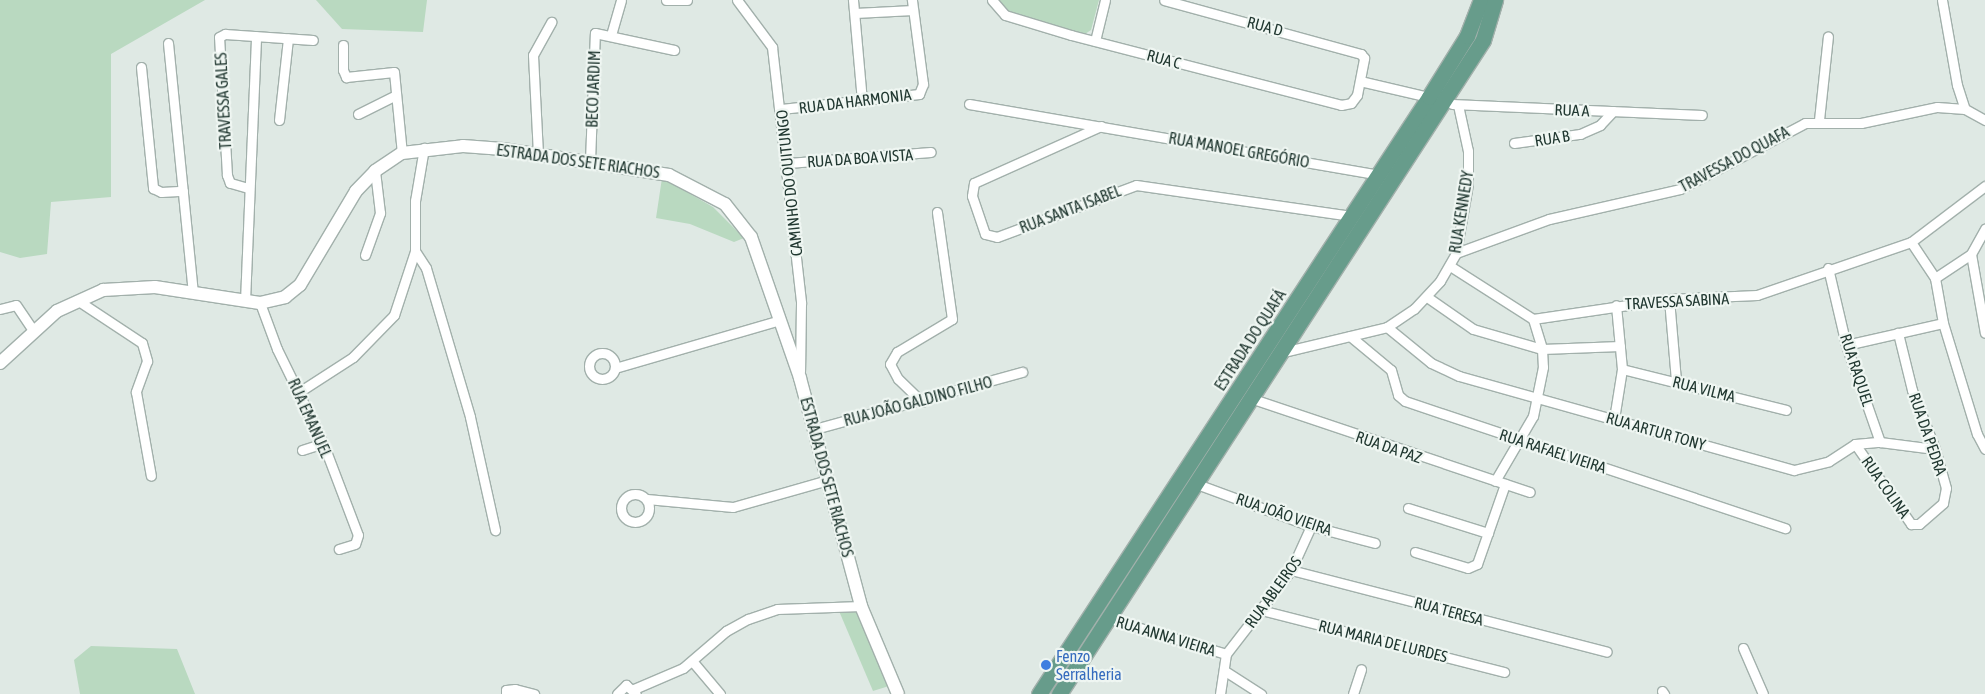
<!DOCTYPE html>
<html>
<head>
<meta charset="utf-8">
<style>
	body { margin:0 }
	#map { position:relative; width:1985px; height:694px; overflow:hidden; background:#dfe9e4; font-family:"Asap Condensed",sans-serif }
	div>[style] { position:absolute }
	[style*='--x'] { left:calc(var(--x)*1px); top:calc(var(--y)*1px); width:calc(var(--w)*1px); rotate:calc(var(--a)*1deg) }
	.green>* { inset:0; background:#b9d9c0 }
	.roads { filter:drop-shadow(1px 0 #a2b0ab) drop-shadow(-1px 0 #a2b0ab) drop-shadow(0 1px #a2b0ab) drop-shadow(0 -1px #a2b0ab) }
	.street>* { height:9px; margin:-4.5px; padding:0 4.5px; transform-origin:4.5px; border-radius:4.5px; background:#fff }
	.street>.ring { margin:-4.5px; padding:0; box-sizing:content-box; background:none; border:9px solid #fff; border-radius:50% }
	.secondary>* { height:12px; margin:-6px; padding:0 6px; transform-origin:6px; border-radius:6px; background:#fff }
	.primary>* { height:15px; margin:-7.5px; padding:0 7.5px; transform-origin:7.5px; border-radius:7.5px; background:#679c8b }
	.dots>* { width:14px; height:14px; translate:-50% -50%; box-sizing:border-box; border:2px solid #eff6f2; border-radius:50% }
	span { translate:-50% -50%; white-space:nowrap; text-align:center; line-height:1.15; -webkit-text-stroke:4.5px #eff6f2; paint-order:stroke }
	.street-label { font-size:16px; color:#213831 }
	.shop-label { font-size:16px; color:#366cbe }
	.left { translate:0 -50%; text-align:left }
</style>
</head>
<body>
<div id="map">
	<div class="green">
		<i style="clip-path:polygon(0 0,205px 0,111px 54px,111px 197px,51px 202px,47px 254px,20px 258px,0 252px)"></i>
		<i style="clip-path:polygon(316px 0,427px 0,423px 32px,342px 29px)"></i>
		<i style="clip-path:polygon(995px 0,1099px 0,1091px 30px,1085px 34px,1010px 14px)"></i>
		<i style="clip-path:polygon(662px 178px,713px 207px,744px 238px,734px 242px,690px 224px,656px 218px)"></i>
		<i style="clip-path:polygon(860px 610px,889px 686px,873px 691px,839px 611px)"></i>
		<i style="clip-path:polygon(91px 646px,177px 649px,195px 694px,80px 694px,74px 660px)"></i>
	</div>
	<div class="roads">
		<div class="street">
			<i style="--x:666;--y:0;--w:21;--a:0"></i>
			<i style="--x:737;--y:0;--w:59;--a:53.3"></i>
			<i style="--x:772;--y:47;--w:258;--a:83.5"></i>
			<i style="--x:801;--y:303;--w:68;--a:90.8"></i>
			<i style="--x:853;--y:0;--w:100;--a:84.9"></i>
			<i style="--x:992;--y:0;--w:20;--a:49"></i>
			<i style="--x:1005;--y:15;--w:69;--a:16.9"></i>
			<i style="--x:1071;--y:35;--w:279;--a:14.5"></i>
			<i style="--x:1341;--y:105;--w:10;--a:-11"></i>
			<i style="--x:1351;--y:103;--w:10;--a:-53"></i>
			<i style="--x:1357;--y:95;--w:38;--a:-79"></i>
			<i style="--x:1364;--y:58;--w:5;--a:-127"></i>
			<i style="--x:1361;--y:54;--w:204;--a:-164.7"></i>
			<i style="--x:1942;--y:0;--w:86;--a:80"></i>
			<i style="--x:1957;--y:85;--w:25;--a:72"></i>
			<i style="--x:855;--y:13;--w:58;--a:-3"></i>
			<i style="--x:611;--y:35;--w:36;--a:-74"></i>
			<i style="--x:1095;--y:41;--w:42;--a:-76.3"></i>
			<i style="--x:168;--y:43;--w:250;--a:84.3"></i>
			<i style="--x:343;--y:45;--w:25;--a:90"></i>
			<i style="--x:343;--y:70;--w:8;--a:67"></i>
			<i style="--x:346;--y:77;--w:48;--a:-5.9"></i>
			<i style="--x:394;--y:72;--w:81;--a:84.4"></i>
			<i style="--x:141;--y:67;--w:122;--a:84.3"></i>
			<i style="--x:153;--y:188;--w:9;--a:27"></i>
			<i style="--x:161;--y:192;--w:22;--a:-3"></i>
			<i style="--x:1360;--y:81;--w:71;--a:13.1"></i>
			<i style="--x:969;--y:104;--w:415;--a:9.8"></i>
			<i style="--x:1452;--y:104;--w:250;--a:2.5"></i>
			<i style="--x:781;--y:109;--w:139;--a:-6.2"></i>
			<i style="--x:919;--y:94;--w:11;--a:-68"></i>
			<i style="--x:923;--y:84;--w:85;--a:-97.5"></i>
			<i style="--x:358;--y:114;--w:42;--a:-26.6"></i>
			<i style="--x:279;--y:120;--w:82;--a:-83.7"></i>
			<i style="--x:1819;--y:120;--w:84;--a:-83.9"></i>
			<i style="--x:1101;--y:126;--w:139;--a:155.8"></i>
			<i style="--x:974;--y:183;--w:13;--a:99"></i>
			<i style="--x:972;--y:196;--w:40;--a:71.1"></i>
			<i style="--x:985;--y:234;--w:12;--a:14"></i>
			<i style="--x:997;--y:237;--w:148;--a:-20.5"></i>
			<i style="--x:1136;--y:185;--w:216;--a:8.2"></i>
			<i style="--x:1514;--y:143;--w:67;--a:-7.8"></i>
			<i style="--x:1580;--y:134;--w:22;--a:-24"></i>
			<i style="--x:1600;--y:125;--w:19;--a:-47"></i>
			<i style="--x:538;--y:154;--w:99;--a:-92.9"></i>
			<i style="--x:533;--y:55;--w:38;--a:-61"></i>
			<i style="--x:590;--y:161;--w:128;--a:-87.8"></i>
			<i style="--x:595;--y:33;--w:81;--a:12.1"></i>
			<i style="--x:788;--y:163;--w:143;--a:-4.4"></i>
			<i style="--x:248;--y:188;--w:19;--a:-164"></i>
			<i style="--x:230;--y:183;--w:9;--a:-111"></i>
			<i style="--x:227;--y:175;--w:138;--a:-93.3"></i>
			<i style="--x:219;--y:37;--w:7;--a:-27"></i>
			<i style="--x:225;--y:34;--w:88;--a:3.9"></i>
			<i style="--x:1911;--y:242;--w:43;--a:56.3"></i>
			<i style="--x:1935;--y:278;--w:46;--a:79.9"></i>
			<i style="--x:1943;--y:323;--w:116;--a:73"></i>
			<i style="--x:1977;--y:434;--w:17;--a:62"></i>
			<i style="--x:415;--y:251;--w:20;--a:57"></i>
			<i style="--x:426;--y:268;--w:155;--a:73.5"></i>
			<i style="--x:470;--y:417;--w:116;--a:77.5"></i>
			<i style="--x:1456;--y:253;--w:99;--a:-20.1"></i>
			<i style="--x:1549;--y:219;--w:134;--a:-12.9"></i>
			<i style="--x:1680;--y:189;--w:141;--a:-27.8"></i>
			<i style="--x:1805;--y:123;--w:56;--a:0"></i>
			<i style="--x:1861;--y:123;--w:78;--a:-11.9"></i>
			<i style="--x:1937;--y:107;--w:28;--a:4"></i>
			<i style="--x:1965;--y:109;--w:23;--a:29"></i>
			<i style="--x:1971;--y:254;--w:80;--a:80"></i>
			<i style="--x:365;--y:255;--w:45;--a:-70.3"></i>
			<i style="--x:380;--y:213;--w:42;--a:-96.8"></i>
			<i style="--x:1450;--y:266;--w:98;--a:32.6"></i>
			<i style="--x:1533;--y:319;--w:31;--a:73"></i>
			<i style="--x:1542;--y:349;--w:18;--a:87"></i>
			<i style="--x:1543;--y:367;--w:50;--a:101.5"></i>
			<i style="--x:1533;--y:416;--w:75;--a:120.3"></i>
			<i style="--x:1828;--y:268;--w:79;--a:76.8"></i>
			<i style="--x:1846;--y:345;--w:103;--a:70.7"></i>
			<i style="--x:1935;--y:278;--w:43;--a:-33.7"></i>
			<i style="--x:1971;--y:254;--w:29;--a:-61"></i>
			<i style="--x:1427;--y:297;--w:56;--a:34.8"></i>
			<i style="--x:1473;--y:329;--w:72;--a:16.2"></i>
			<i style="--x:1542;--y:349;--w:78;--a:-2.2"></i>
			<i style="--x:1669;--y:299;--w:82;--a:85.1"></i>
			<i style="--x:77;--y:300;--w:78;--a:33.5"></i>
			<i style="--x:142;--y:343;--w:19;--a:74"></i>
			<i style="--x:147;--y:361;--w:33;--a:110"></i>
			<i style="--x:136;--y:392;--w:85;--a:79.9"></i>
			<i style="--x:245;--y:301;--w:265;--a:-87.6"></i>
			<i style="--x:260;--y:303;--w:49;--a:69.7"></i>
			<i style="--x:277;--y:349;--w:105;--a:63.9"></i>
			<i style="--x:323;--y:443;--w:98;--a:69.2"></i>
			<i style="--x:358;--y:535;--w:9;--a:108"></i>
			<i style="--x:355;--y:544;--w:17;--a:163"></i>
			<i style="--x:0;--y:309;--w:16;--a:-14"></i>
			<i style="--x:16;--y:305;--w:30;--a:56"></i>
			<i style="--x:1533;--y:319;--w:137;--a:-8.4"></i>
			<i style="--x:1669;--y:299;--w:88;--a:-2.6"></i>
			<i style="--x:1757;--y:295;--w:163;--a:-19"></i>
			<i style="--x:1911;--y:242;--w:93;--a:-37.1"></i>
			<i style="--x:1387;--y:327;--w:57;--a:39.3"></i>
			<i style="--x:1431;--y:363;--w:31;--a:25"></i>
			<i style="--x:1459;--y:376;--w:348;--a:15.7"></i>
			<i style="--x:1794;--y:470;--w:36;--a:-14"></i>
			<i style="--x:1829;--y:461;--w:31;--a:-33"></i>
			<i style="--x:1855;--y:444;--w:25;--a:-5"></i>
			<i style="--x:1880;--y:442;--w:55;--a:7.3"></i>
			<i style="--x:1350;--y:336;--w:53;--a:39.7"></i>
			<i style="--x:1391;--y:370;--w:26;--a:74"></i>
			<i style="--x:1398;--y:395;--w:9;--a:41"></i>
			<i style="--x:1405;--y:401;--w:401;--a:18.5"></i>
			<i style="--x:1846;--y:345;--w:99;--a:-12.8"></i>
			<i style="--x:1279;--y:353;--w:111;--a:-13.5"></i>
			<i style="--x:1387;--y:327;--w:32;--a:-34"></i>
			<i style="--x:1414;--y:309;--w:38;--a:-47"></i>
			<i style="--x:1440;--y:281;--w:32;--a:-60"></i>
			<i style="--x:1456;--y:253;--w:70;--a:-80.1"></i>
			<i style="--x:1468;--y:184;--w:33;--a:-90"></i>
			<i style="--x:1468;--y:151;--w:47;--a:-102.3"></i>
			<i class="ring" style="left:589px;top:353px;width:17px;height:17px"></i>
			<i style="--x:615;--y:368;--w:172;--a:-16.2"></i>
			<i style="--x:1622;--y:369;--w:169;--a:14"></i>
			<i style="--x:299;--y:392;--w:64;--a:-32.9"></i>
			<i style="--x:353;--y:357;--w:59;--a:-45.7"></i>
			<i style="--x:394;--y:315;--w:67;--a:-71.8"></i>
			<i style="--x:415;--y:251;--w:50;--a:-90"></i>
			<i style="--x:415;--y:201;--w:54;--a:-80.4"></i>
			<i style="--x:1250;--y:398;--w:295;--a:18.6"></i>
			<i style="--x:922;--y:402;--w:33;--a:-136"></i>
			<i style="--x:898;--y:379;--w:17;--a:-118"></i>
			<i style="--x:890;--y:364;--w:14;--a:-60"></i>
			<i style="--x:897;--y:352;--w:64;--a:-31"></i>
			<i style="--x:952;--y:319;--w:108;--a:-98"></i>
			<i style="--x:1614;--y:419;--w:51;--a:-80.9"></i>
			<i style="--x:1622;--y:369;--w:64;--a:-95.4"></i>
			<i style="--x:815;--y:429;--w:215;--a:-15.4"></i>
			<i style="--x:1855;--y:444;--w:98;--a:55"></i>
			<i style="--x:1911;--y:524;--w:8;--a:0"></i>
			<i style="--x:1919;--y:524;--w:32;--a:-41"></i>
			<i style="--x:1943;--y:503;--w:15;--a:-79"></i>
			<i style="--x:1946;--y:488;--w:41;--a:-105.8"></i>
			<i style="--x:1935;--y:449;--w:63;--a:-111.3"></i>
			<i style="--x:1912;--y:390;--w:59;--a:-103.8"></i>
			<i style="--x:302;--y:450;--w:22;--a:-18"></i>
			<i style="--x:1194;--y:483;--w:125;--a:20.2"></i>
			<i style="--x:1311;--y:526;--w:66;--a:14.9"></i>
			<i class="ring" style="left:621px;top:494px;width:19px;height:19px"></i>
			<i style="--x:647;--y:499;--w:86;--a:5.3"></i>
			<i style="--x:733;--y:507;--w:99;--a:-15.9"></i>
			<i style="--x:1408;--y:508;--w:84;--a:17.4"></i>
			<i style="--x:1415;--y:552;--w:55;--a:16.8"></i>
			<i style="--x:1468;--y:568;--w:10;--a:-24"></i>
			<i style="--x:1477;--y:564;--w:85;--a:-70.7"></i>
			<i style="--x:1291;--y:570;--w:326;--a:14.5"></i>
			<i style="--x:1261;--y:610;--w:251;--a:14.3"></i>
			<i style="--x:1107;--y:618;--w:124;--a:16.8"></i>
			<i style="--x:1743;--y:648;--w:50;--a:66.5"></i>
			<i style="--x:693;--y:662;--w:42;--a:49.8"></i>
			<i style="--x:1225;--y:671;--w:43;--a:32.6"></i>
			<i style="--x:634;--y:689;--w:53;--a:-23.2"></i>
			<i style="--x:683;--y:668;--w:57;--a:-40.7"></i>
			<i style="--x:726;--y:631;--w:25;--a:-29"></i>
			<i style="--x:748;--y:619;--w:31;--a:-19"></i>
			<i style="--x:777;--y:609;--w:84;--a:-2"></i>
			<i style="--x:1662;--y:691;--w:4;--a:56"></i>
			<i style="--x:506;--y:694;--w:4;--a:-90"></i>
			<i style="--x:506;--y:690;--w:9;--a:-6"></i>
			<i style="--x:515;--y:689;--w:20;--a:15"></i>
			<i style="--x:617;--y:694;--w:13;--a:-45"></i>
			<i style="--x:626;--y:685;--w:13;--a:42"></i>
			<i style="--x:1220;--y:694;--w:40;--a:-81.5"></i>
			<i style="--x:1226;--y:654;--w:106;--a:-52.3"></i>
			<i style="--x:1291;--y:570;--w:48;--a:-65.6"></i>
			<i style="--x:1353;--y:694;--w:26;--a:-72"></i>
		</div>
		<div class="secondary">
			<i style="--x:0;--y:363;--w:77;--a:-42.4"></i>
			<i style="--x:57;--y:311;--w:51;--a:-24.5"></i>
			<i style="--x:103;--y:290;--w:52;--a:-3.3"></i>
			<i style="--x:155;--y:287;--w:106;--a:8.7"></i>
			<i style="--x:260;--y:303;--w:26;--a:-13"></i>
			<i style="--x:285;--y:297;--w:19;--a:-39"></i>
			<i style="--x:300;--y:285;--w:109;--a:-59.2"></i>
			<i style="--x:356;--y:191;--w:28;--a:-46"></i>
			<i style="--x:375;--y:171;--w:32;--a:-34"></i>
			<i style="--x:402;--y:153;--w:61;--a:-6.5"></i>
			<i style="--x:463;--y:146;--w:40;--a:4.3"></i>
			<i style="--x:503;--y:149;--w:168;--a:8.9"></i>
			<i style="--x:669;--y:175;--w:63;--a:27.4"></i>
			<i style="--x:725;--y:204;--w:42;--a:51.8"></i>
			<i style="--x:751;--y:237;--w:149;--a:70.8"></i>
			<i style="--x:800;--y:378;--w:236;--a:75"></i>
			<i style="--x:861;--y:606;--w:95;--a:67.2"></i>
		</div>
		<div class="primary">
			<i style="--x:1039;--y:694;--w:713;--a:-56.84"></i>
			<i style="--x:1429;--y:97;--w:72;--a:-58.1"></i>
			<i style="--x:1467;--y:36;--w:39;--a:-69"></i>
			<i style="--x:1059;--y:694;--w:779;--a:-57.04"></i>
			<i style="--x:1483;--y:40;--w:42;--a:-73.3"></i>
		</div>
	</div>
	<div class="dots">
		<i style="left:1046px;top:665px;background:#3f7fe0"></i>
	</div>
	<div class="street-label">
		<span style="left:1265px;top:26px;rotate:15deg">RUA D</span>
		<span style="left:1164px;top:59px;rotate:15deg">RUA C</span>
		<span style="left:593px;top:89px;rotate:-88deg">BECO JARDIM</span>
		<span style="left:223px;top:101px;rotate:-93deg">TRAVESSA GALES</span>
		<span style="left:855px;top:101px;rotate:-7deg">RUA DA HARMONIA</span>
		<span style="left:1572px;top:110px;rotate:2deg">RUA A</span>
		<span style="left:1552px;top:138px;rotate:-9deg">RUA B</span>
		<span style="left:1239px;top:150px;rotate:10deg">RUA MANOEL GREGÓRIO</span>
		<span style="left:860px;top:158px;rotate:-4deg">RUA DA BOA VISTA</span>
		<span style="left:1734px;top:159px;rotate:-28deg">TRAVESSA DO QUAFA</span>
		<span style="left:578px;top:161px;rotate:8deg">ESTRADA DOS SETE RIACHOS</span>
		<span style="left:789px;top:183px;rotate:-96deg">CAMINHO DO OUITUNGO</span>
		<span style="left:1070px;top:209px;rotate:-21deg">RUA SANTA ISABEL</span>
		<span style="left:1461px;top:212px;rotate:-81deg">RUA KENNEDY</span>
		<span style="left:1677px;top:301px;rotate:-3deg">TRAVESSA SABINA</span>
		<span style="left:1250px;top:340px;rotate:-57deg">ESTRADA DO QUAFÁ</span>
		<span style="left:1857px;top:370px;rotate:72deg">RUA RAQUEL</span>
		<span style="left:1704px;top:389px;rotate:14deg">RUA VILMA</span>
		<span style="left:918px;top:401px;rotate:-15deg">RUA JOÃO GALDINO FILHO</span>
		<span style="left:310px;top:418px;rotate:66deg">RUA EMANUEL</span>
		<span style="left:1656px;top:431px;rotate:16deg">RUA ARTUR TONY</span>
		<span style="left:1928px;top:434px;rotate:71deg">RUA DA PEDRA</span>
		<span style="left:1389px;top:447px;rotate:19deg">RUA DA PAZ</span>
		<span style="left:1553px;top:451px;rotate:18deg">RUA RAFAEL VIEIRA</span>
		<span style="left:827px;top:477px;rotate:75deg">ESTRADA DOS SETE RIACHOS</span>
		<span style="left:1886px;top:487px;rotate:55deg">RUA COLINA</span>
		<span style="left:1284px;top:514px;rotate:19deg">RUA JOÃO VIEIRA</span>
		<span style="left:1273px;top:592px;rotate:-54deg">RUA ABLEIROS</span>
		<span style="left:1449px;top:611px;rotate:15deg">RUA TERESA</span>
		<span style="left:1166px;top:636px;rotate:17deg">RUA ANNA VIEIRA</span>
		<span style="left:1383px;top:641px;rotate:14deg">RUA MARIA DE LURDES</span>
	</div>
	<div class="shop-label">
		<span class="left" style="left:1056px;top:665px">Fenzo<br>Serralheria</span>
	</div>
</div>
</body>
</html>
